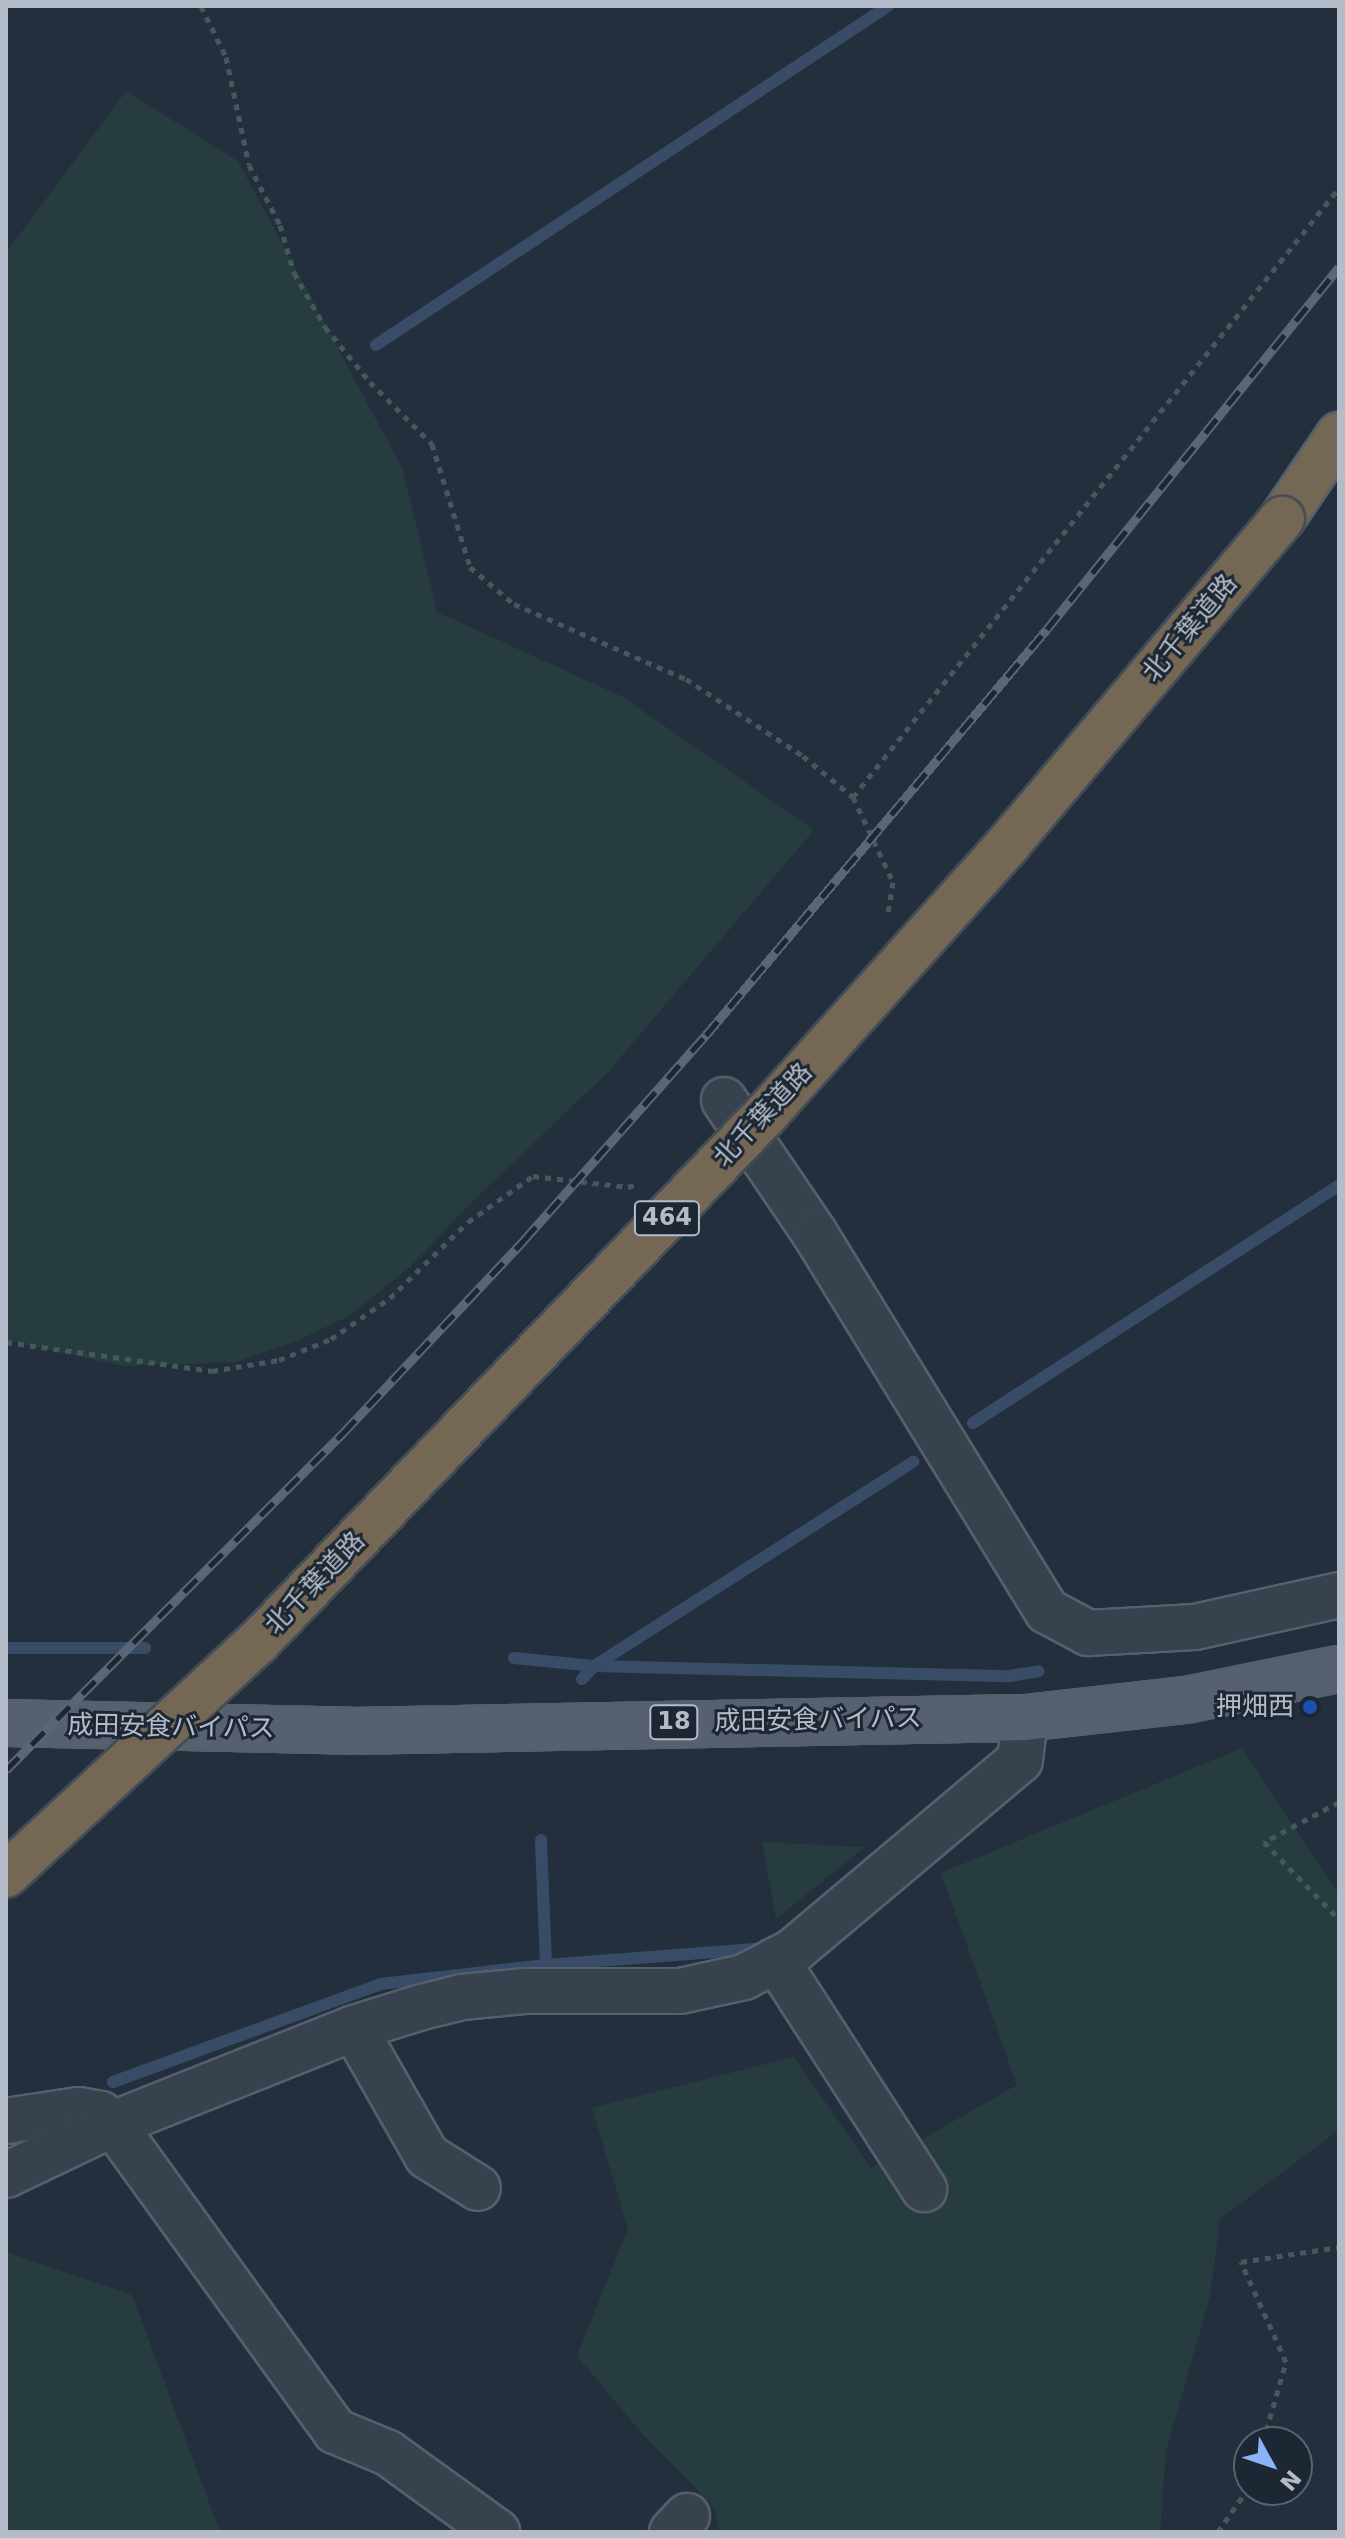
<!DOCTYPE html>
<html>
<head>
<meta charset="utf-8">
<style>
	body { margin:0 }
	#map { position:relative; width:1345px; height:2538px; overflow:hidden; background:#242f3e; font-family:"DejaVu Sans","Noto Sans JP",sans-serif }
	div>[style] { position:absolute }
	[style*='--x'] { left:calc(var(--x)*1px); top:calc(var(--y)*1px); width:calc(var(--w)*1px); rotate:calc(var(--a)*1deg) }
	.green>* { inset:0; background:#263c3f }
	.stream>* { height:12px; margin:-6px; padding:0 6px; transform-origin:6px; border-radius:6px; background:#394c67 }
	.path>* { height:5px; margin-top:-2.5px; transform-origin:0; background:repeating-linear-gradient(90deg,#44595c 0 6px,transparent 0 12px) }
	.roads { filter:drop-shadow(2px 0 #565f6c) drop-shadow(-2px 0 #565f6c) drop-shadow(0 2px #565f6c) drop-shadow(0 -2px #565f6c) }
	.minor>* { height:44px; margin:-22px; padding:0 22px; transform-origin:22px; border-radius:22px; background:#38414e }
	.major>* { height:44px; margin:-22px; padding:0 22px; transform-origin:22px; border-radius:22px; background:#56606e }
	.highway>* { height:44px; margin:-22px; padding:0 22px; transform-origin:22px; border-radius:22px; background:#746855 }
	.rail>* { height:9px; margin-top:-4.5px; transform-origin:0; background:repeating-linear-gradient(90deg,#1d2633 0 18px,#5a6575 0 36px); box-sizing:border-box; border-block:2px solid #5a6575 }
	.bridges { filter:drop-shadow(2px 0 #434c59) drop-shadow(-2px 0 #434c59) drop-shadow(0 2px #434c59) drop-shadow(0 -2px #434c59) }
	.highway-bridge>* { height:44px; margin:-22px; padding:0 22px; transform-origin:22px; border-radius:22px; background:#746855 }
	.dots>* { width:22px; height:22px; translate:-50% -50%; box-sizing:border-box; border:4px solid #1d2633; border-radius:50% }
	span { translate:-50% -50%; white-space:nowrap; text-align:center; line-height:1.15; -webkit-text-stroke:6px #1d2633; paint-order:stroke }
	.shield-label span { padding:2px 6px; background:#1d2633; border:2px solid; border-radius:6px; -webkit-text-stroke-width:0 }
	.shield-label { font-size:24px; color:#b4bcc9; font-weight:700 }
	.street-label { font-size:26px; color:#b4bcc9 }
	.poi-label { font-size:26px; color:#b4bcc9 }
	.right { translate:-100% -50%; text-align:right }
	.frame { position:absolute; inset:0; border:8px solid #b4bcc9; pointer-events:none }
	.north { position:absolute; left:1233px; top:2426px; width:80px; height:80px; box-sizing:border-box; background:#1d2633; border:2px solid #59626f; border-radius:50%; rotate:130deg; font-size:22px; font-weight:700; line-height:32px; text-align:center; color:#b4bcc9 }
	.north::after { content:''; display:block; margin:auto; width:28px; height:36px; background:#8ab4f8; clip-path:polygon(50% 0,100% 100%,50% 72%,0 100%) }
</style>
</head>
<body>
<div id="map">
	<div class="green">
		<i style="clip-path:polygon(126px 91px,238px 161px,403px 470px,437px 612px,623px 697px,814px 830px,608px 1072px,467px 1207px,411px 1266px,349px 1316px,296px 1341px,236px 1362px,122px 1366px,6px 1340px,6px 253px)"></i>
		<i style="clip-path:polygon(1242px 1748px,1339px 1895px,1339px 2130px,1220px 2219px,1210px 2296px,1166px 2451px,1160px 2532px,720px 2532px,713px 2506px,639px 2430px,577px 2356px,628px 2229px,592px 2108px,794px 2057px,871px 2168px,1017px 2085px,941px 1873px)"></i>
		<i style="clip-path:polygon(762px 1842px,865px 1847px,776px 1919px)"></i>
		<i style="clip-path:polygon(6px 2252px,132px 2295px,220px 2532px,6px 2532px)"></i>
	</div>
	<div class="stream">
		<i style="--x:376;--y:345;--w:614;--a:-33.51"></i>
		<i style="--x:973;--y:1423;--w:437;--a:-33"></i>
		<i style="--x:6;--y:1648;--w:139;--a:0"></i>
		<i style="--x:514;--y:1658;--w:80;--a:5.7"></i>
		<i style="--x:594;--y:1666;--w:415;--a:1.4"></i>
		<i style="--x:1009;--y:1676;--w:30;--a:-9"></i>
		<i style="--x:582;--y:1679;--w:18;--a:-47"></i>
		<i style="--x:594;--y:1666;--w:379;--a:-32.6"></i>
		<i style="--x:541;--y:1840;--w:125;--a:87.7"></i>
		<i style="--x:113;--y:2082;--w:285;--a:-20.1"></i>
		<i style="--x:381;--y:1984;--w:166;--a:-6.6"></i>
		<i style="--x:546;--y:1965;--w:222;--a:-4.4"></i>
	</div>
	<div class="path">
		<i style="--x:201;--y:6;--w:57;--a:63.9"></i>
		<i style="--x:226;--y:57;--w:110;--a:78"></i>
		<i style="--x:249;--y:165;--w:68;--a:62.7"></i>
		<i style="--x:280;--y:225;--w:50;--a:73.7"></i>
		<i style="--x:294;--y:273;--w:62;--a:60.1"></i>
		<i style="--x:325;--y:327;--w:71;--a:50.7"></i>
		<i style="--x:370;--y:382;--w:88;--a:45"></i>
		<i style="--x:432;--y:444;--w:129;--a:72.8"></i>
		<i style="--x:470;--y:567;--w:57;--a:40.1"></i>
		<i style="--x:514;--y:604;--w:188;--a:23.6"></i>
		<i style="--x:686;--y:679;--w:140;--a:33.3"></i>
		<i style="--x:803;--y:756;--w:65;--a:39.4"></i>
		<i style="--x:853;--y:797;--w:94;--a:64.8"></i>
		<i style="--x:893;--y:882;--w:32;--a:99"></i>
		<i style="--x:853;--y:797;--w:779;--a:-51.41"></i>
		<i style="--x:6;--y:1342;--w:208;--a:8"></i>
		<i style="--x:212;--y:1371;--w:68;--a:-9.3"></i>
		<i style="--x:279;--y:1360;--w:56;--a:-22"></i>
		<i style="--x:331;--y:1339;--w:72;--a:-34.8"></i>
		<i style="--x:390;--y:1298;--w:109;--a:-44.3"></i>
		<i style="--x:468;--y:1222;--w:80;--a:-35.3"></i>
		<i style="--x:533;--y:1176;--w:96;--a:6.6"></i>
		<i style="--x:628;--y:1187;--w:10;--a:-17"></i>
		<i style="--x:1339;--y:1802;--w:85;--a:151.9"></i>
		<i style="--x:1264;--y:1842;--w:107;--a:45.8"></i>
		<i style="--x:1263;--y:2442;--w:83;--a:-74"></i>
		<i style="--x:1286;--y:2362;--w:110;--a:-114.2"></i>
		<i style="--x:1241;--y:2262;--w:99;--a:-8.7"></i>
		<i style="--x:1218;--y:2532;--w:55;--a:-55.4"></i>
	</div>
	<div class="roads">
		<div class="minor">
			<i style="--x:724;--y:1100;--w:162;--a:55.8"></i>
			<i style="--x:815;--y:1234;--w:443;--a:58.4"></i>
			<i style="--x:1047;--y:1611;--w:47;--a:28.2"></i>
			<i style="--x:1088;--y:1633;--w:107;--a:-3.2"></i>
			<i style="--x:1195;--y:1627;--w:148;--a:-12.5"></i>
			<i style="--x:776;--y:1960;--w:273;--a:57.1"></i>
			<i style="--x:354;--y:2028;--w:147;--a:60.3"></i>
			<i style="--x:427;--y:2156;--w:60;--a:32.1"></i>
			<i style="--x:6;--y:2121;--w:73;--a:-8.7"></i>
			<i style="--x:78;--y:2110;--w:23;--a:10"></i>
			<i style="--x:101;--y:2114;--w:16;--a:40"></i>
			<i style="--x:113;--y:2124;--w:379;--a:54.1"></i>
			<i style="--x:335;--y:2431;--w:57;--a:22.5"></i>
			<i style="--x:388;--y:2453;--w:135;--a:35.9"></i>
			<i style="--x:6;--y:2175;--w:119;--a:-25.5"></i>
			<i style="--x:113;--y:2124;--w:259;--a:-21.7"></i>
			<i style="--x:354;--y:2028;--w:71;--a:-17.2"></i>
			<i style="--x:422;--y:2007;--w:41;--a:-14"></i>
			<i style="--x:462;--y:1997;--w:62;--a:-5.5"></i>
			<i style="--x:524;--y:1991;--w:156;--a:0"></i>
			<i style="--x:680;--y:1991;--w:66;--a:-12.3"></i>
			<i style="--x:744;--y:1977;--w:54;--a:-27.5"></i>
			<i style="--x:792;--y:1952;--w:298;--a:-40.1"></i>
			<i style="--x:1020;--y:1760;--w:42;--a:-83.2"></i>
			<i style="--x:672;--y:2532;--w:22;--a:-47"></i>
		</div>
		<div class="major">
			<i style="--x:6;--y:1723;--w:346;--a:1.3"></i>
			<i style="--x:352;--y:1731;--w:673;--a:-1.11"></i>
			<i style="--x:1025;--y:1718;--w:162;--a:-6.4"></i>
			<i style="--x:1186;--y:1700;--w:156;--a:-11.5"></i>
		</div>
		<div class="highway">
			<i style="--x:1282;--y:519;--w:102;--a:-55.8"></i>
		</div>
	</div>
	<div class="rail">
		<i style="--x:6;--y:1770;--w:477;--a:-45"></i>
		<i style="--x:343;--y:1433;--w:265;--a:-46.8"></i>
		<i style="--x:524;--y:1240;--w:274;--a:-48.4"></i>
		<i style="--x:706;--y:1035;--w:530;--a:-49.97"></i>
		<i style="--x:1047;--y:629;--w:465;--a:-51.1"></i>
	</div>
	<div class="bridges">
		<div class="highway-bridge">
			<i style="--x:6;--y:1875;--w:343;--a:-42.8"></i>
			<i style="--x:258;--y:1642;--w:734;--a:-46.1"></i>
			<i style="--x:767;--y:1113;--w:363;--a:-48.1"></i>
			<i style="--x:1009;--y:843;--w:424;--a:-49.9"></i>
		</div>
	</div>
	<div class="dots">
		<i style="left:1310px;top:1707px;background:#1a4fb4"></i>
	</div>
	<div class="shield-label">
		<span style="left:667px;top:1218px">464</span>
		<span style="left:674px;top:1722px">18</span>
	</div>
	<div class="street-label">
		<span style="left:1190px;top:628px;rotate:-50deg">北千葉道路</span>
		<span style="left:763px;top:1115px;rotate:-47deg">北千葉道路</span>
		<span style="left:315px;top:1583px;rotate:-46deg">北千葉道路</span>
		<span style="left:818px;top:1720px;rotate:-1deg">成田安食バイパス</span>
		<span style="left:171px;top:1727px;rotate:1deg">成田安食バイパス</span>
	</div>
	<div class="poi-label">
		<span class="right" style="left:1294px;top:1707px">押畑西</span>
	</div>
	<div class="frame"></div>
	<div class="north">N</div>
</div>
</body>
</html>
